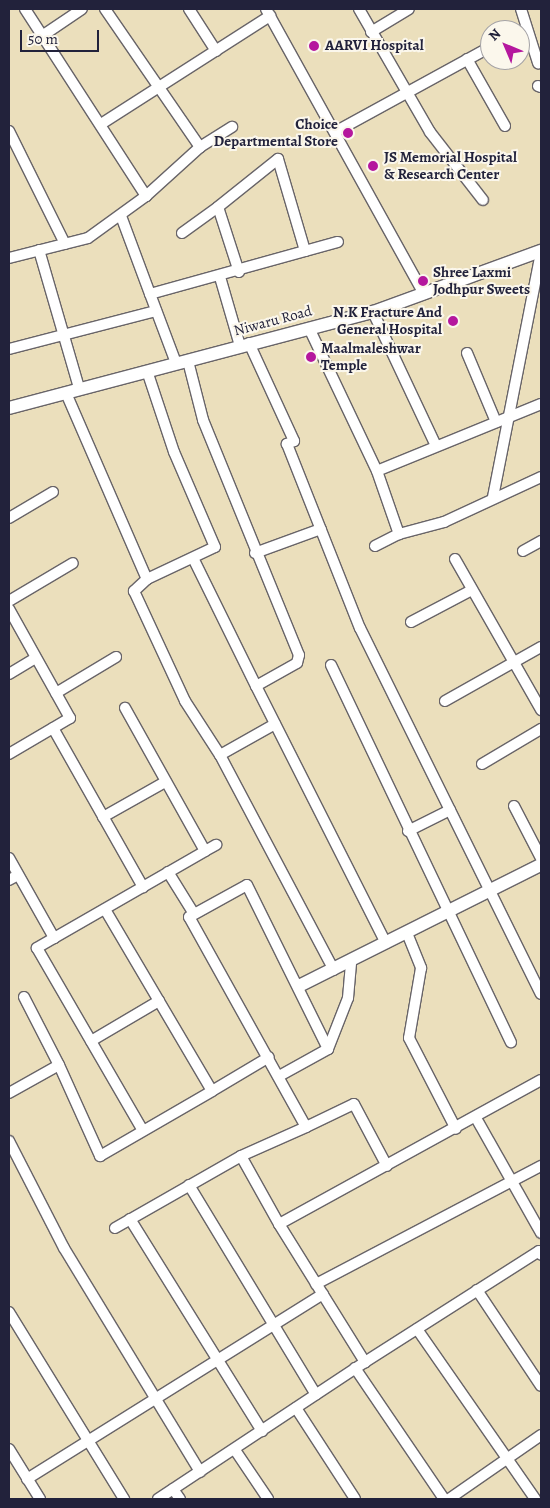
<!DOCTYPE html>
<html>
<head>
<meta charset="utf-8">
<style>
	body { margin:0 }
	#map { position:relative; width:550px; height:1508px; overflow:hidden; background:#ebdfbc; font-family:Alegreya,serif }
	div>[style] { position:absolute }
	[style*='--x'] { left:calc(var(--x)*1px); top:calc(var(--y)*1px); width:calc(var(--w)*1px); rotate:calc(var(--a)*1deg) }
	.roads { filter:drop-shadow(1px 0 #686468) drop-shadow(-1px 0 #686468) drop-shadow(0 1px #686468) drop-shadow(0 -1px #686468) }
	.minor>* { height:10px; margin:-5px; padding:0 5px; transform-origin:5px; border-radius:5px; background:#fff }
	.tertiary>* { height:12px; margin:-6px; padding:0 6px; transform-origin:6px; border-radius:6px; background:#fff }
	.dots>* { width:14px; height:14px; translate:-50% -50%; box-sizing:border-box; border:2px solid #fbf7ec; border-radius:50% }
	span { translate:-50% -50%; white-space:nowrap; text-align:center; line-height:1.15; -webkit-text-stroke:4px #fbf7ec; paint-order:stroke }
	.poi-label { font-size:15px; color:#22223b; font-weight:700 }
	.left { translate:0 -50%; text-align:left }
	.right { translate:-100% -50%; text-align:right }
	.street-label { font-size:15px; color:#22223b }
	.frame { position:absolute; inset:0; border:10px solid #22223b; pointer-events:none }
	.north { position:absolute; left:480px; top:20px; width:50px; height:50px; box-sizing:border-box; background:#fbf7ec; border:1px solid #a4a2a5; border-radius:50%; rotate:315deg; font-size:14px; font-weight:700; line-height:20px; text-align:center; color:#22223b }
	.north::after { content:''; display:block; margin:auto; width:18px; height:22px; background:#b5179e; clip-path:polygon(50% 0,100% 100%,50% 72%,0 100%) }
	.scale { position:absolute; left:20px; top:30px; width:79px; height:22px; box-sizing:border-box; border:2px solid #22223b; border-top:0; padding-left:6px; font-size:15px; line-height:18px; white-space:nowrap; color:#22223b; -webkit-text-stroke:4px #fbf7ec; paint-order:stroke }
</style>
</head>
<body>
<div id="map">
	<div class="roads">
		<div class="minor">
			<i style="--x:25;--y:9;--w:223;--a:57.1"></i>
			<i style="--x:105;--y:9;--w:168;--a:55.5"></i>
			<i style="--x:189;--y:9;--w:50;--a:57.3"></i>
			<i style="--x:266;--y:9;--w:326;--a:61"></i>
			<i style="--x:359;--y:9;--w:142;--a:60"></i>
			<i style="--x:430;--y:132;--w:86;--a:52.1"></i>
			<i style="--x:521;--y:9;--w:57;--a:72.5"></i>
			<i style="--x:371;--y:32;--w:44;--a:-31.2"></i>
			<i style="--x:42;--y:36;--w:48;--a:-34"></i>
			<i style="--x:467;--y:59;--w:77;--a:60.4"></i>
			<i style="--x:538;--y:86;--w:3;--a:18"></i>
			<i style="--x:101;--y:124;--w:201;--a:-32.6"></i>
			<i style="--x:9;--y:131;--w:126;--a:63.6"></i>
			<i style="--x:335;--y:132;--w:177;--a:-28.7"></i>
			<i style="--x:121;--y:216;--w:83;--a:69.6"></i>
			<i style="--x:182;--y:233;--w:44;--a:-35.8"></i>
			<i style="--x:39;--y:250;--w:144;--a:73.8"></i>
			<i style="--x:9;--y:258;--w:81;--a:-14.2"></i>
			<i style="--x:88;--y:238;--w:72;--a:-35.9"></i>
			<i style="--x:146;--y:196;--w:73;--a:-42.2"></i>
			<i style="--x:200;--y:147;--w:38;--a:-32"></i>
			<i style="--x:239;--y:272;--w:68;--a:-107.9"></i>
			<i style="--x:218;--y:207;--w:77;--a:-38.7"></i>
			<i style="--x:278;--y:159;--w:96;--a:73.6"></i>
			<i style="--x:220;--y:277;--w:72;--a:73.8"></i>
			<i style="--x:373;--y:312;--w:148;--a:64.8"></i>
			<i style="--x:309;--y:328;--w:158;--a:64.6"></i>
			<i style="--x:249;--y:343;--w:108;--a:65.3"></i>
			<i style="--x:294;--y:441;--w:8;--a:157"></i>
			<i style="--x:287;--y:444;--w:198;--a:68.4"></i>
			<i style="--x:360;--y:628;--w:408;--a:63.7"></i>
			<i style="--x:9;--y:349;--w:152;--a:-14.5"></i>
			<i style="--x:467;--y:353;--w:75;--a:67.2"></i>
			<i style="--x:188;--y:361;--w:61;--a:75.7"></i>
			<i style="--x:203;--y:420;--w:254;--a:67.8"></i>
			<i style="--x:299;--y:655;--w:8;--a:104"></i>
			<i style="--x:297;--y:663;--w:47;--a:150.7"></i>
			<i style="--x:256;--y:686;--w:288;--a:63.2"></i>
			<i style="--x:176;--y:363;--w:74;--a:-110.6"></i>
			<i style="--x:150;--y:294;--w:195;--a:-15.5"></i>
			<i style="--x:66;--y:393;--w:203;--a:66.5"></i>
			<i style="--x:147;--y:579;--w:75;--a:-25.2"></i>
			<i style="--x:215;--y:547;--w:103;--a:-113.3"></i>
			<i style="--x:174;--y:452;--w:85;--a:-108.4"></i>
			<i style="--x:541;--y:404;--w:177;--a:157.8"></i>
			<i style="--x:377;--y:471;--w:67;--a:70.8"></i>
			<i style="--x:399;--y:534;--w:47;--a:-14.9"></i>
			<i style="--x:444;--y:522;--w:107;--a:-24.9"></i>
			<i style="--x:493;--y:497;--w:250;--a:-78.9"></i>
			<i style="--x:9;--y:518;--w:51;--a:-30.6"></i>
			<i style="--x:375;--y:546;--w:27;--a:-27"></i>
			<i style="--x:523;--y:551;--w:21;--a:-29"></i>
			<i style="--x:255;--y:553;--w:70;--a:-20"></i>
			<i style="--x:193;--y:558;--w:143;--a:63.8"></i>
			<i style="--x:455;--y:559;--w:174;--a:60.3"></i>
			<i style="--x:147;--y:579;--w:18;--a:137"></i>
			<i style="--x:134;--y:591;--w:121;--a:65.1"></i>
			<i style="--x:185;--y:701;--w:64;--a:57.1"></i>
			<i style="--x:220;--y:755;--w:243;--a:62.1"></i>
			<i style="--x:9;--y:601;--w:74;--a:-30.7"></i>
			<i style="--x:9;--y:609;--w:125;--a:60.8"></i>
			<i style="--x:70;--y:718;--w:71;--a:149.5"></i>
			<i style="--x:411;--y:622;--w:69;--a:-27.7"></i>
			<i style="--x:331;--y:665;--w:418;--a:64.5"></i>
			<i style="--x:9;--y:674;--w:31;--a:-31"></i>
			<i style="--x:56;--y:693;--w:70;--a:-31"></i>
			<i style="--x:445;--y:701;--w:110;--a:-29.4"></i>
			<i style="--x:53;--y:728;--w:183;--a:60.5"></i>
			<i style="--x:220;--y:755;--w:63;--a:-29.4"></i>
			<i style="--x:482;--y:764;--w:69;--a:-30.7"></i>
			<i style="--x:514;--y:806;--w:59;--a:62.6"></i>
			<i style="--x:103;--y:817;--w:71;--a:-29.4"></i>
			<i style="--x:408;--y:831;--w:47;--a:-26.6"></i>
			<i style="--x:205;--y:851;--w:13;--a:-29"></i>
			<i style="--x:9;--y:858;--w:92;--a:60.6"></i>
			<i style="--x:54;--y:938;--w:174;--a:-29.9"></i>
			<i style="--x:205;--y:851;--w:164;--a:-119.2"></i>
			<i style="--x:168;--y:872;--w:49;--a:58.2"></i>
			<i style="--x:9;--y:880;--w:10;--a:-29"></i>
			<i style="--x:407;--y:933;--w:38;--a:68"></i>
			<i style="--x:421;--y:968;--w:71;--a:99.7"></i>
			<i style="--x:409;--y:1038;--w:102;--a:62.7"></i>
			<i style="--x:54;--y:938;--w:20;--a:150"></i>
			<i style="--x:37;--y:948;--w:211;--a:59.9"></i>
			<i style="--x:24;--y:997;--w:76;--a:62.8"></i>
			<i style="--x:91;--y:1041;--w:79;--a:-30.5"></i>
			<i style="--x:328;--y:1049;--w:55;--a:-68.6"></i>
			<i style="--x:348;--y:998;--w:37;--a:-85"></i>
			<i style="--x:541;--y:1080;--w:299;--a:151.2"></i>
			<i style="--x:279;--y:1224;--w:163;--a:58.1"></i>
			<i style="--x:365;--y:1362;--w:206;--a:-32.5"></i>
			<i style="--x:539;--y:1251;--w:4;--a:63"></i>
			<i style="--x:212;--y:1091;--w:66;--a:-30.8"></i>
			<i style="--x:9;--y:1093;--w:57;--a:-29.2"></i>
			<i style="--x:59;--y:1065;--w:100;--a:65.7"></i>
			<i style="--x:100;--y:1156;--w:129;--a:-30.1"></i>
			<i style="--x:212;--y:1091;--w:211;--a:-120.5"></i>
			<i style="--x:476;--y:1118;--w:132;--a:60.5"></i>
			<i style="--x:306;--y:1127;--w:53;--a:-25.6"></i>
			<i style="--x:354;--y:1104;--w:70;--a:62"></i>
			<i style="--x:9;--y:1141;--w:120;--a:62.8"></i>
			<i style="--x:64;--y:1248;--w:262;--a:58.7"></i>
			<i style="--x:241;--y:1156;--w:78;--a:60.8"></i>
			<i style="--x:189;--y:1185;--w:245;--a:58.8"></i>
			<i style="--x:130;--y:1219;--w:250;--a:58.1"></i>
			<i style="--x:115;--y:1228;--w:145;--a:-29.7"></i>
			<i style="--x:241;--y:1156;--w:71;--a:-24"></i>
			<i style="--x:306;--y:1127;--w:240;--a:-119.1"></i>
			<i style="--x:189;--y:917;--w:66;--a:-28.9"></i>
			<i style="--x:247;--y:885;--w:183;--a:63.7"></i>
			<i style="--x:328;--y:1049;--w:56;--a:151.1"></i>
			<i style="--x:316;--y:1284;--w:254;--a:-27.7"></i>
			<i style="--x:477;--y:1290;--w:115;--a:56.3"></i>
			<i style="--x:9;--y:1312;--w:220;--a:58.4"></i>
			<i style="--x:417;--y:1329;--w:207;--a:55.2"></i>
			<i style="--x:355;--y:1368;--w:158;--a:55.8"></i>
			<i style="--x:296;--y:1408;--w:108;--a:57"></i>
			<i style="--x:9;--y:1449;--w:59;--a:58.2"></i>
			<i style="--x:235;--y:1450;--w:59;--a:56"></i>
			<i style="--x:27;--y:1479;--w:349;--a:-32"></i>
			<i style="--x:173;--y:1489;--w:12;--a:55"></i>
			<i style="--x:158;--y:1499;--w:248;--a:-33.5"></i>
			<i style="--x:449;--y:1499;--w:112;--a:-34.8"></i>
		</div>
		<div class="tertiary">
			<i style="--x:9;--y:408;--w:376;--a:-14.8"></i>
			<i style="--x:373;--y:312;--w:179;--a:-20"></i>
			<i style="--x:299;--y:986;--w:271;--a:-26.6"></i>
		</div>
	</div>
	<div class="dots">
		<i style="left:314px;top:46px;background:#b5179e"></i>
		<i style="left:348px;top:133px;background:#b5179e"></i>
		<i style="left:373px;top:166px;background:#b5179e"></i>
		<i style="left:423px;top:281px;background:#b5179e"></i>
		<i style="left:453px;top:321px;background:#b5179e"></i>
		<i style="left:311px;top:357px;background:#b5179e"></i>
	</div>
	<div class="poi-label">
		<span class="left" style="left:325px;top:46px">AARVI Hospital</span>
		<span class="right" style="left:338px;top:133px">Choice<br>Departmental Store</span>
		<span class="left" style="left:384px;top:166px">JS Memorial Hospital<br>&amp; Research Center</span>
		<span class="left" style="left:433px;top:281px">Shree Laxmi<br>Jodhpur Sweets</span>
		<span class="right" style="left:442px;top:321px">N.K Fracture And<br>General Hospital</span>
		<span class="left" style="left:321px;top:357px">Maalmaleshwar<br>Temple</span>
	</div>
	<div class="street-label">
		<span style="left:273px;top:321px;rotate:-15deg">Niwaru Road</span>
	</div>
	<div class="frame"></div>
	<div class="north">N</div>
	<div class="scale">50 m</div>
</div>
</body>
</html>
